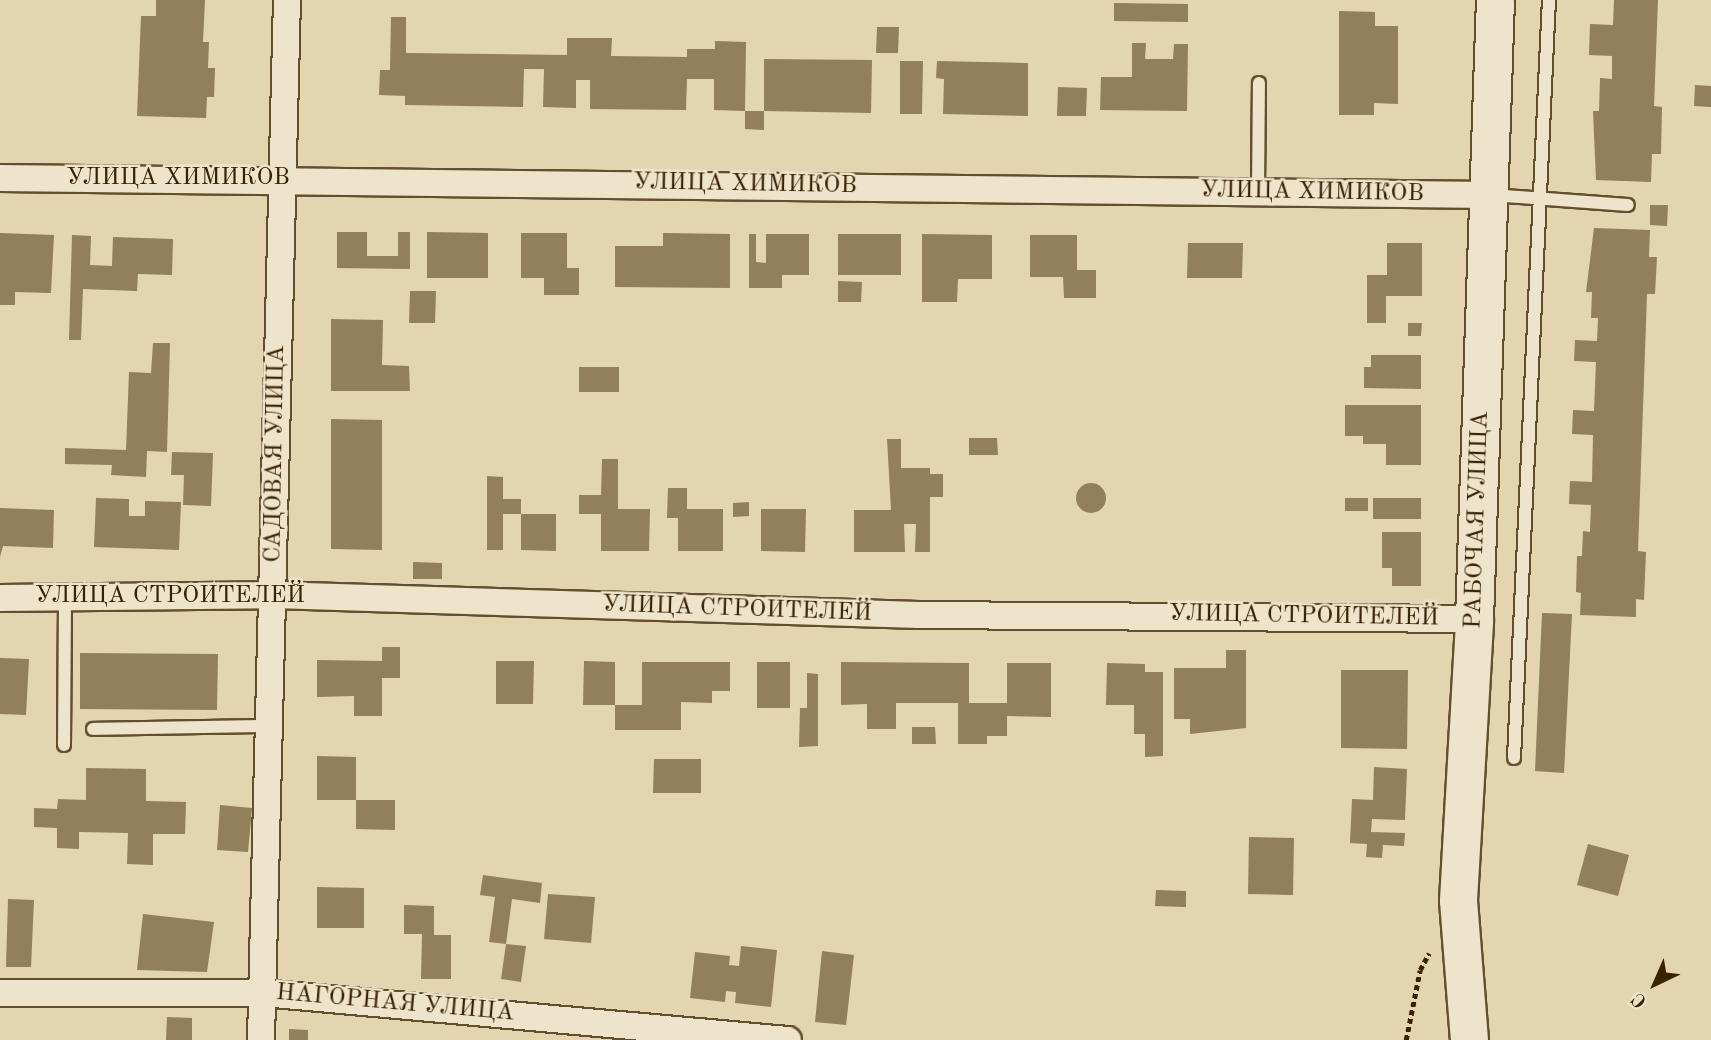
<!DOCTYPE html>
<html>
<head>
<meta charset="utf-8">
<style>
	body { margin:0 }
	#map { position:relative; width:1711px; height:1040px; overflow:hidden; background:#e3d5af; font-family:"Old Standard TT",serif }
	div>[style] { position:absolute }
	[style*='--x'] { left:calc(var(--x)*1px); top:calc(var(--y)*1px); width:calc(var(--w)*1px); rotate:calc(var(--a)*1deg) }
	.building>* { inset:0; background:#927f5c }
	.round { border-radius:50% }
	.path>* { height:4.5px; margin-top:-2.25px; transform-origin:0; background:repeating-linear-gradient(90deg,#3a2102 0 5px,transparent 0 8.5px) }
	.roads { filter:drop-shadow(2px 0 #644e2d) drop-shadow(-2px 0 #644e2d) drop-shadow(0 2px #644e2d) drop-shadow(0 -2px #644e2d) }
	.lane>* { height:12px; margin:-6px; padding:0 6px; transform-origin:6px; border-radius:6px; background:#ede4cb }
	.street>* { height:26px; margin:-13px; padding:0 13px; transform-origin:13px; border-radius:13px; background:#ede4cb }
	.secondary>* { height:37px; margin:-18.5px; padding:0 18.5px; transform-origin:18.5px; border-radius:18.5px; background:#ede4cb }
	span { translate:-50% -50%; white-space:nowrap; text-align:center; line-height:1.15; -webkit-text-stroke:5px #ede4cb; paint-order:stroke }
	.street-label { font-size:24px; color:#3a2102 }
	.north { position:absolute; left:1620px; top:949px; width:70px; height:70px; -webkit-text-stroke:5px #ede4cb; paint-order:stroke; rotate:224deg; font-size:19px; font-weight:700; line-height:28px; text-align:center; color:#3a2102 }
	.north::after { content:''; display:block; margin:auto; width:24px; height:32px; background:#3a2102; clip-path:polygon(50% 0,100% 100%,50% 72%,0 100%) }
</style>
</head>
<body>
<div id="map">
	<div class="building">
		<i style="clip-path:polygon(156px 0,205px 0,203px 42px,209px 42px,208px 68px,215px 68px,214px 97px,207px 97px,206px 118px,137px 116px,141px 16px,156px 16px)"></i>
		<i style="clip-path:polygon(1614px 0,1658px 0,1654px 106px,1662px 107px,1661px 154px,1652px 154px,1651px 182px,1596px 180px,1593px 111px,1599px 111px,1600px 78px,1612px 79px,1612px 56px,1589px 55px,1590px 24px,1613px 25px)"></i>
		<i style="clip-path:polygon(1114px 3px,1188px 4px,1188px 22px,1114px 21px)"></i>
		<i style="clip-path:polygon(1339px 11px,1375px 12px,1375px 26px,1398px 26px,1398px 104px,1374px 103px,1374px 115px,1339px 115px)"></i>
		<i style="clip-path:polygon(391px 17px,406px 17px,406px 53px,567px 55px,567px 38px,612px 38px,611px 56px,687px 57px,687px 49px,715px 49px,715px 41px,746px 42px,745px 111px,764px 111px,764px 130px,745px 129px,745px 111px,714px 110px,714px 79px,687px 79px,686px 110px,590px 109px,590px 80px,576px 80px,576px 108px,543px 107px,544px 69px,524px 69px,523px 107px,405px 105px,405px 96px,379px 95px,380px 70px,390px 70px)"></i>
		<i style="clip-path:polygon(877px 27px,899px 27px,898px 53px,876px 53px)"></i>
		<i style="clip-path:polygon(1132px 43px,1146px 43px,1145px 59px,1173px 59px,1174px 44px,1188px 44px,1187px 111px,1100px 110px,1101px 77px,1132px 77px)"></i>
		<i style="clip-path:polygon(764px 59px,872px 60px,871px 113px,764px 111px)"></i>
		<i style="clip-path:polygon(900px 61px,923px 61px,922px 114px,900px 114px)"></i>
		<i style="clip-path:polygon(937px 61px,1028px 63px,1028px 116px,943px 114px,944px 79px,936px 78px)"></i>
		<i style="clip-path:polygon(1695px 85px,1711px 86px,1711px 107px,1694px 106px)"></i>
		<i style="clip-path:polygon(1058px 87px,1087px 88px,1086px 116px,1057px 116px)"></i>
		<i style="clip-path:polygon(1650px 205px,1668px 205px,1667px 226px,1650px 225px)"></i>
		<i style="clip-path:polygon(1594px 228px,1650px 230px,1649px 257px,1657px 257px,1655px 294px,1647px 294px,1638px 551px,1646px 552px,1644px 600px,1636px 599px,1636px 617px,1580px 615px,1581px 593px,1576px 592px,1577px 556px,1582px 556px,1583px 531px,1590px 532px,1591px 505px,1569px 504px,1570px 481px,1592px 482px,1593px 435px,1572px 434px,1573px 410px,1594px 411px,1596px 362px,1574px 361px,1575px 340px,1597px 341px,1598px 318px,1591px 318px,1592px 292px,1586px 292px)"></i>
		<i style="clip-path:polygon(337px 232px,367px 232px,367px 256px,398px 256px,398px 232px,410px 232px,410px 269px,337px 268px)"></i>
		<i style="clip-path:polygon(427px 232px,488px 233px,488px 278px,427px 278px)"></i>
		<i style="clip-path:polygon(0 233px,54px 235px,51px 293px,15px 292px,15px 305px,0 305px)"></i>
		<i style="clip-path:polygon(521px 233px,567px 233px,567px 268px,579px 268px,579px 295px,544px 295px,544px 278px,521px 278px)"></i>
		<i style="clip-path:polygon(663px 233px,730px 234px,730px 288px,615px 287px,615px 246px,663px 246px)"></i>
		<i style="clip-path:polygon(749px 234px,756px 234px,756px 262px,766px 263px,766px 234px,809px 234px,809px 275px,782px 275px,782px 288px,749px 288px)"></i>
		<i style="clip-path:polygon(838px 234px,901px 234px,901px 275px,838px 275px)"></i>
		<i style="clip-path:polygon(922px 234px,992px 235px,992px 279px,958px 279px,957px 302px,922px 302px)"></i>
		<i style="clip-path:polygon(72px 235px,91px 236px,90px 265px,112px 266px,113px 237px,173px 239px,172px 275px,138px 274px,137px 291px,83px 289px,81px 340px,69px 340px)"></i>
		<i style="clip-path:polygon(1030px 235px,1077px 235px,1077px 270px,1096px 270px,1096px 298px,1064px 298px,1063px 277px,1030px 277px)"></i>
		<i style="clip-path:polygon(1188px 243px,1243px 243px,1242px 278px,1187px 278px)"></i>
		<i style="clip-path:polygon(1387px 243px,1422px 243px,1422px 296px,1386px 296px,1386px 323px,1367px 323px,1367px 275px,1387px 275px)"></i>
		<i style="clip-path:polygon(838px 281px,862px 282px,861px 302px,838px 302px)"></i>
		<i style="clip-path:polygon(410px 291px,436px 291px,435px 323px,409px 323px)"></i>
		<i style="clip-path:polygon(331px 319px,383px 320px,382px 365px,409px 366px,410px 391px,331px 391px)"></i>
		<i style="clip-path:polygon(1408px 323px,1422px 323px,1421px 336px,1408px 336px)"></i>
		<i style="clip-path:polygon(153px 343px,170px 343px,167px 452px,147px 451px,146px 477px,111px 475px,112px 465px,65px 464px,65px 448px,126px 450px,129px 372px,151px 373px)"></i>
		<i style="clip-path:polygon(1371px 355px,1421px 355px,1421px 389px,1364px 388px,1364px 367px,1371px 367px)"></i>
		<i style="clip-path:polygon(579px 367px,619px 367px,619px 392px,579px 392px)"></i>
		<i style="clip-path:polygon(1345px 405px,1421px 405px,1421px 465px,1386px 465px,1386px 444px,1363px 444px,1363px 436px,1345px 436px)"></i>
		<i style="clip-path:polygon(331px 419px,382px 420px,382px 550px,331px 549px)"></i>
		<i style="clip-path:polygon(969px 438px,997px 438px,998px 455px,969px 455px)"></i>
		<i style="clip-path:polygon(887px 439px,901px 439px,901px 468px,930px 468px,930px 474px,943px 474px,943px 497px,930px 497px,930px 552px,915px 552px,916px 524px,904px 524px,905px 552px,854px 552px,854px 510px,891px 510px)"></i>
		<i style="clip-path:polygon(172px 452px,213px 453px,211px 506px,183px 505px,184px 475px,171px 475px)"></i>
		<i style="clip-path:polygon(602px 459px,618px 459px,618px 509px,650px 509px,649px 551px,601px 551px,601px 514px,579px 514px,579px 495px,601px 495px)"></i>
		<i style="clip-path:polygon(487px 476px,503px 477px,503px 499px,521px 499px,521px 514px,503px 514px,503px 550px,487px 550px)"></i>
		<i class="round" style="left:1076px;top:483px;width:30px;height:30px"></i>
		<i style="clip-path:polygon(668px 488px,687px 488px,687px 509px,723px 509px,723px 551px,678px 551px,678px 518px,667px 518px)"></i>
		<i style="clip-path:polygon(96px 498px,129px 499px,129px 516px,145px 516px,145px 501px,181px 502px,179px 550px,94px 547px)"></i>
		<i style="clip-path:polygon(1345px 498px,1368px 498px,1368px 511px,1345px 511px)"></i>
		<i style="clip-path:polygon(1373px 498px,1421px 498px,1421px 519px,1373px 519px)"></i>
		<i style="clip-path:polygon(749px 502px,749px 516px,733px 517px,733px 503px)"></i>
		<i style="clip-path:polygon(0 508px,54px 510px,53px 548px,3px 546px,0 557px)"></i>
		<i style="clip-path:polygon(761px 509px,806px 509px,805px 552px,761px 551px)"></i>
		<i style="clip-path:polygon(521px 514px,556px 514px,556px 551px,521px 550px)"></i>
		<i style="clip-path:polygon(1382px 532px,1421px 532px,1421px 586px,1392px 586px,1392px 568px,1382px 568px)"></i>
		<i style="clip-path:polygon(413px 562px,442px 563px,442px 579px,413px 579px)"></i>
		<i style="clip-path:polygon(1542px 613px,1572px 614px,1564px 773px,1535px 771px)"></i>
		<i style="clip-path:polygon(382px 647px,400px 647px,400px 678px,382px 678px,382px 716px,354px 716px,354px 696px,317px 697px,317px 660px,382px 661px)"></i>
		<i style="clip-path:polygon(1226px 650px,1246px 650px,1246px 728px,1190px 734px,1190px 719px,1174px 719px,1174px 668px,1226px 668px)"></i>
		<i style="clip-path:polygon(80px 653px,218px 654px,217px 710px,80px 709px)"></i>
		<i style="clip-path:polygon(0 658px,29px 659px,26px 715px,0 714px)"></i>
		<i style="clip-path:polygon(496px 661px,534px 661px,533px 704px,496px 704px)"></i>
		<i style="clip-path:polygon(584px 661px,615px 662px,615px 705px,583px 705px)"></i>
		<i style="clip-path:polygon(642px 662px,730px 662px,730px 691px,712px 691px,712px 703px,681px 702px,681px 730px,615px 730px,615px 705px,642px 705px)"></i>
		<i style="clip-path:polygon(757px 662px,790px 662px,790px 708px,757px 708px)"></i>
		<i style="clip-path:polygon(841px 662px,969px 663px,969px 703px,1007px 703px,1007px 663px,1051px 663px,1051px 717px,1007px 716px,1007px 736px,987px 736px,987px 744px,958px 744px,958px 703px,896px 703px,896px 729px,867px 729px,867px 704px,841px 705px)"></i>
		<i style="clip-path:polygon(1107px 663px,1145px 664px,1145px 672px,1163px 672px,1163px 756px,1145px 757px,1145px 734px,1134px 734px,1134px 705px,1106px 705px)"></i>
		<i style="clip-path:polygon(1341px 670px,1408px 670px,1407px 749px,1341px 748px)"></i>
		<i style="clip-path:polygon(807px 673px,818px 674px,818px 746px,799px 747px,800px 708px,807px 708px)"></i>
		<i style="clip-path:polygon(912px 727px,935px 727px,936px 744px,912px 744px)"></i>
		<i style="clip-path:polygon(317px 756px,356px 757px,356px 800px,317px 800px)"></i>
		<i style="clip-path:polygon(654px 759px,701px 759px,701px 793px,653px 793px)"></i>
		<i style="clip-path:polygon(1374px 767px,1407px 769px,1405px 820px,1372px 819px,1371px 832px,1405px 833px,1404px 846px,1383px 845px,1382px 858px,1366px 857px,1367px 844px,1350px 843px,1352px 799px,1373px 800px)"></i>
		<i style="clip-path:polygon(86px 768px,146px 769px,146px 801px,186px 802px,185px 834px,153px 834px,153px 865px,127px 864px,128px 833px,79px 832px,79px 849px,57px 848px,57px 828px,34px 827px,34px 808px,57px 809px,58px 799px,86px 800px)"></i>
		<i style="clip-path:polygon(356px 800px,395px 800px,395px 830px,356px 829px)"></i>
		<i style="clip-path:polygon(220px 805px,252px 808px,248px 852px,217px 850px)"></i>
		<i style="clip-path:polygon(1249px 837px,1294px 838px,1293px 895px,1248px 894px)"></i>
		<i style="clip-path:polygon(1588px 844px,1629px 855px,1618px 896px,1577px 885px)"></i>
		<i style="clip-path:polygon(483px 875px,542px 883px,540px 903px,512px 899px,506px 944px,489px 942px,495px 897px,480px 895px)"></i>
		<i style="clip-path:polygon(317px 887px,364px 888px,364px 928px,317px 928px)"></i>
		<i style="clip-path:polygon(1156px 890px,1186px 891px,1186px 907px,1155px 906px)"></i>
		<i style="clip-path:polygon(548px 894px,595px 897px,591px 943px,544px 939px)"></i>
		<i style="clip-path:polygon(8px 899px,34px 900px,31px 967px,6px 967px)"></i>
		<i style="clip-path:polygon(404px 905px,434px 906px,434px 935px,451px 935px,451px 979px,421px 979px,422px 934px,404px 934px)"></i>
		<i style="clip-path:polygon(143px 914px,214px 922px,207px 972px,137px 970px)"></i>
		<i style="clip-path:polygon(506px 944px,526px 946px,521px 982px,501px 979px)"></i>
		<i style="clip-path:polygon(741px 946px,777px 950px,771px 1007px,735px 1003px,736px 992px,726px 991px,725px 1002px,690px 998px,695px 952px,730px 956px,729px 965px,739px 966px)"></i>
		<i style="clip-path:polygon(822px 951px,854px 955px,846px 1025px,815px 1022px)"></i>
		<i style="clip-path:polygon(167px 1017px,192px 1018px,192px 1040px,166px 1040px)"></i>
		<i style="clip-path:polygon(289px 1029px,308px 1030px,308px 1040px,289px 1040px)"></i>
	</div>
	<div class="path">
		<i style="--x:1406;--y:1040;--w:71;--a:-78.7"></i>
		<i style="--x:1420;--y:970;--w:19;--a:-62"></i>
	</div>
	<div class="roads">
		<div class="lane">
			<i style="--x:1258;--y:191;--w:108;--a:-89.5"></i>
			<i style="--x:1492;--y:195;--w:136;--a:4.2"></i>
			<i style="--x:93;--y:729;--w:177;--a:-1"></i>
			<i style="--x:64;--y:745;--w:148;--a:-89.6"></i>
			<i style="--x:1514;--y:758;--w:759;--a:-87.36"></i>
		</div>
		<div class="street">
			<i style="--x:0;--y:178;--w:1490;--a:0.65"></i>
			<i style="--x:0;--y:598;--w:273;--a:-0.6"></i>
			<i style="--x:273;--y:595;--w:646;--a:1.77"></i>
			<i style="--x:919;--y:615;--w:555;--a:0.41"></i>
			<i style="--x:0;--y:993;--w:263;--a:0"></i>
			<i style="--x:263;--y:993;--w:527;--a:5.12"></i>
			<i style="--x:261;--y:1040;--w:1040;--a:-88.57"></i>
		</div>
		<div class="secondary">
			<i style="--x:1469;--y:1040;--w:140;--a:-94.5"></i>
			<i style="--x:1458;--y:900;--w:281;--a:-86.7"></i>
			<i style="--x:1474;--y:619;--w:619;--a:-88.06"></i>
		</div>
	</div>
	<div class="street-label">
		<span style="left:178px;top:179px">УЛИЦА ХИМИКОВ</span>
		<span style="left:745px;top:185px;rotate:1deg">УЛИЦА ХИМИКОВ</span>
		<span style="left:1312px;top:193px;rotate:1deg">УЛИЦА ХИМИКОВ</span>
		<span style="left:276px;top:454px;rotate:-89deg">САДОВАЯ УЛИЦА</span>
		<span style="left:1478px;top:520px;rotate:-88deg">РАБОЧАЯ УЛИЦА</span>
		<span style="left:170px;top:597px">УЛИЦА СТРОИТЕЛЕЙ</span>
		<span style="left:737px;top:610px;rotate:2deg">УЛИЦА СТРОИТЕЛЕЙ</span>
		<span style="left:1304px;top:617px;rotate:1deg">УЛИЦА СТРОИТЕЛЕЙ</span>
		<span style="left:395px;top:1004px;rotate:5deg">НАГОРНАЯ УЛИЦА</span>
	</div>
	<div class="north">С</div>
</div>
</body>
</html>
